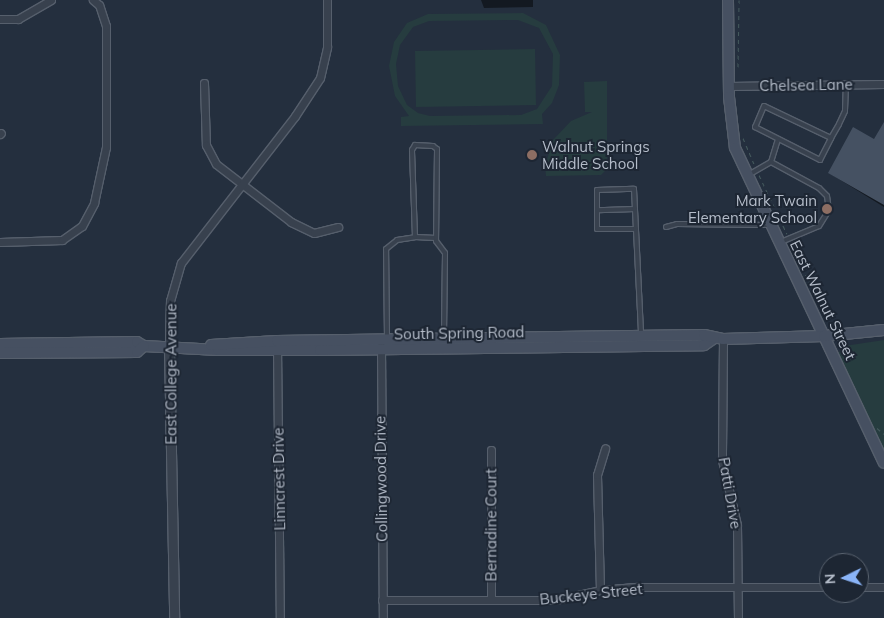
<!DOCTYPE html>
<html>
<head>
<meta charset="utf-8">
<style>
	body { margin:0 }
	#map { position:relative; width:884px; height:618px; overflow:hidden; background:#242f3e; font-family:Mulish,sans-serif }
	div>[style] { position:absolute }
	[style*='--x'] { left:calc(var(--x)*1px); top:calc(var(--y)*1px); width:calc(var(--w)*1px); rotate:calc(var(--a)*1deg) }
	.green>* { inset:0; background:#263c3f }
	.shadow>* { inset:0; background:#0007 }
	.building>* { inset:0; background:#455162 }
	.path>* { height:1px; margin-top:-0.5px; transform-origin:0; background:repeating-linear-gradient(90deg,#44595c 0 4px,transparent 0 8px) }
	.roads { filter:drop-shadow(1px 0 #565f6c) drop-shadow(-1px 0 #565f6c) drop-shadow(0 1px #565f6c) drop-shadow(0 -1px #565f6c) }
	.service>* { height:4px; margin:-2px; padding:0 2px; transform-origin:2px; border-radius:2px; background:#38414e }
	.minor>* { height:7px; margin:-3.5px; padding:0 3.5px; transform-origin:3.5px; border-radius:3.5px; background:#38414e }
	.tertiary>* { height:9px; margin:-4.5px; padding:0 4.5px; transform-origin:4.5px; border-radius:4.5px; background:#38414e }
	.secondary>* { height:10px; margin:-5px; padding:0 5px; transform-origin:5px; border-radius:5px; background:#465061 }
	.dots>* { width:14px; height:14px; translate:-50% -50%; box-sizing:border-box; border:2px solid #1d2633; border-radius:50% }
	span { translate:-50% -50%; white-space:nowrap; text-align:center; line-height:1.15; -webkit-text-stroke:4px #1d2633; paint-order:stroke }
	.street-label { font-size:15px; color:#b4bcc9 }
	.poi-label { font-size:15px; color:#b4bcc9 }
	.left { translate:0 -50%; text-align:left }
	.right { translate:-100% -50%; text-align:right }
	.north { position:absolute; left:819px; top:553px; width:50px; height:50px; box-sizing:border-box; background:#1d2633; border:1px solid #59626f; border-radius:50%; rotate:266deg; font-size:14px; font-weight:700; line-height:20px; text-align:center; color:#b4bcc9 }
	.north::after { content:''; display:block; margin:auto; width:18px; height:22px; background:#8ab4f8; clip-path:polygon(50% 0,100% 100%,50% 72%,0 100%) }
</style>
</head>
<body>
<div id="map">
	<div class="green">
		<i style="clip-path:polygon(evenodd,523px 13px,546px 25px,560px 55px,559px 85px,552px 103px,542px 114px,543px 124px,401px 126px,401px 117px,409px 116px,395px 96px,389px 66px,394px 42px,407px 23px,428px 14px,523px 13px,518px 20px,539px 28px,553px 54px,552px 86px,537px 109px,521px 115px,430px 116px,418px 113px,407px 105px,398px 86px,396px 64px,400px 45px,413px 27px,429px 21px,518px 20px)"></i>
		<i style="clip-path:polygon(535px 49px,536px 105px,416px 107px,415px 51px)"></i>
		<i style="clip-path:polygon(607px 81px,607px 169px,601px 175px,546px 176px,545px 166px,553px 140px,571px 121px,592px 112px,585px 112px,584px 82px)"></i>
		<i style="clip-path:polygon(884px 340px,884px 458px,838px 354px,844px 346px)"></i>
	</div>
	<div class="shadow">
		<i style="clip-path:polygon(481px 0,533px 0,533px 7px,484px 8px)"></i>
		<i style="clip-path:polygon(884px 124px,884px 207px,829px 173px,875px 141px)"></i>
	</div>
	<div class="building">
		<i style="clip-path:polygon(884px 122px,884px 205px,828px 173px,853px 127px,874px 139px)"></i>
	</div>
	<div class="path">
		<i style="--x:738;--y:67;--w:67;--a:-89.1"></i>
		<i style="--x:743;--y:138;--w:28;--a:67"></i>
		<i style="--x:759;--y:175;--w:65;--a:64.6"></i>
		<i style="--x:792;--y:245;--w:76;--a:65.1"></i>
		<i style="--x:877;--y:428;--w:9;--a:41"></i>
	</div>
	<div class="roads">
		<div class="service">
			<i style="--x:831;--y:138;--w:74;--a:-154.5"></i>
			<i style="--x:764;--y:106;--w:23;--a:113"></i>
			<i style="--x:755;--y:127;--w:73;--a:26.9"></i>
			<i style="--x:820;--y:160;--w:25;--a:-63"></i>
			<i style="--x:831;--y:138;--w:16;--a:-60"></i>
			<i style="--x:839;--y:124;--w:14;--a:-65"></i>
			<i style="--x:845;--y:111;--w:27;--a:-88"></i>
			<i style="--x:771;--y:162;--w:24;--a:-73"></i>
			<i style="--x:750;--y:174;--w:24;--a:-30"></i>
			<i style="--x:771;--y:162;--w:55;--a:28.4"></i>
			<i style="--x:819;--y:188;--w:11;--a:45"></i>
			<i style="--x:827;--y:196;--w:14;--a:82"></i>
			<i style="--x:829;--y:210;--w:19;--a:122"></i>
			<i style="--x:819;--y:226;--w:41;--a:157.2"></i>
			<i style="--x:635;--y:209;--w:38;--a:178"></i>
			<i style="--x:597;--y:210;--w:19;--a:90"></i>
			<i style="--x:597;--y:229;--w:39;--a:0"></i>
			<i style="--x:597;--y:210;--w:20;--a:-90"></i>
			<i style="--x:597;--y:190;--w:37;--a:-2"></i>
			<i style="--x:634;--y:189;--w:145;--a:87.2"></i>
			<i style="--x:666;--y:227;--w:11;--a:-15"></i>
			<i style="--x:677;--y:224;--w:93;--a:0.6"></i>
			<i style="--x:415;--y:237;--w:21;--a:3"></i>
			<i style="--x:387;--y:338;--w:89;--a:-90.6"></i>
			<i style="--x:386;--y:249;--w:14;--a:-39"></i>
			<i style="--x:397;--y:240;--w:18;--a:-9"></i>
			<i style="--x:415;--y:237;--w:87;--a:-92"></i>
			<i style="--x:412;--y:150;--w:6;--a:-59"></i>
			<i style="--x:415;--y:145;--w:18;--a:3"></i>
			<i style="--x:433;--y:146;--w:5;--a:37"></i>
			<i style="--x:437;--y:149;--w:92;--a:90.6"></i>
			<i style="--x:436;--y:241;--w:15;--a:53"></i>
			<i style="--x:445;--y:253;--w:86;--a:90.7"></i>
		</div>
		<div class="minor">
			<i style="--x:0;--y:19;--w:18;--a:0"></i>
			<i style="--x:18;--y:19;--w:38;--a:-30"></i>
			<i style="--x:204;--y:83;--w:62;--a:88.2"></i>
			<i style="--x:206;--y:145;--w:21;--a:62"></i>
			<i style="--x:216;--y:164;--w:95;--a:37.7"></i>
			<i style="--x:291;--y:222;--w:25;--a:26"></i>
			<i style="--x:314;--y:233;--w:25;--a:-14"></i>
			<i style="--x:729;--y:86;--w:155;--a:-0.7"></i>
			<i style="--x:0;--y:134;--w:1;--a:-45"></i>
			<i style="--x:0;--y:242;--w:62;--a:-1.8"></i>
			<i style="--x:62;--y:240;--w:24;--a:-35"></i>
			<i style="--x:82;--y:226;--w:26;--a:-62"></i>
			<i style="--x:94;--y:203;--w:57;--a:-77.9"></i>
			<i style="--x:106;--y:147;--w:121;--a:-90"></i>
			<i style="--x:106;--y:26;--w:22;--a:-108"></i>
			<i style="--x:99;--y:5;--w:8;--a:-140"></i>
			<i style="--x:723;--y:339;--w:121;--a:90.5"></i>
			<i style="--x:722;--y:460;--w:67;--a:77"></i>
			<i style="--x:737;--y:525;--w:93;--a:89.4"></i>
			<i style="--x:277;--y:346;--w:272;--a:89.4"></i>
			<i style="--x:381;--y:346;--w:272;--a:89.6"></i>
			<i style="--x:169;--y:347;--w:46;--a:-88.8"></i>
			<i style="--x:170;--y:301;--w:40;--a:-74"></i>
			<i style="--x:181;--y:263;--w:186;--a:-52.2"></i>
			<i style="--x:295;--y:116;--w:45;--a:-56.7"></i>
			<i style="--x:320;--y:78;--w:32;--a:-77"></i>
			<i style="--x:327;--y:47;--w:47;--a:-90"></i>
			<i style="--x:491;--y:450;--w:150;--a:90"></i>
			<i style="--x:859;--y:587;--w:25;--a:0"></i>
			<i style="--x:600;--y:590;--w:115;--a:-91.5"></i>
			<i style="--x:597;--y:475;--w:28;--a:-73"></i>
			<i style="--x:382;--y:600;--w:173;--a:0"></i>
			<i style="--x:555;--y:600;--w:46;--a:-12.5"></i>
			<i style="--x:600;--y:590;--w:38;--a:-5"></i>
			<i style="--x:638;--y:587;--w:191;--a:0"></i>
		</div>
		<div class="tertiary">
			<i style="--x:169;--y:347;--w:271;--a:88.9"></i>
		</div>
		<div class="secondary">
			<i style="--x:728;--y:0;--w:97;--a:89.4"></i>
			<i style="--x:729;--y:97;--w:51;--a:83.3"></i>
			<i style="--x:735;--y:148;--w:348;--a:64.7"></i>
			<i style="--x:0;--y:344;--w:137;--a:-0.8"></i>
			<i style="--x:137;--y:342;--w:8;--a:30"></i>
			<i style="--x:144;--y:346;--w:74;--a:3.1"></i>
			<i style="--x:218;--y:350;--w:102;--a:0"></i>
			<i style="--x:320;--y:350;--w:384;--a:-0.7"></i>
			<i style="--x:704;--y:345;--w:11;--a:-34"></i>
			<i style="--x:211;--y:345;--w:66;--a:-3.5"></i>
			<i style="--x:277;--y:341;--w:427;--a:-0.8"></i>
			<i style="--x:704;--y:335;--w:19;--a:12"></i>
			<i style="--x:723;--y:339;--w:101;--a:-1.7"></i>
			<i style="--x:824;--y:336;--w:60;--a:-5.7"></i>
			<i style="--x:0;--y:353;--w:137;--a:-0.4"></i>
			<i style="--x:137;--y:352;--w:9;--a:-41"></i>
		</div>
	</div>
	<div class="dots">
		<i style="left:532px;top:155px;background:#8d6e63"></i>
		<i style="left:827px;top:209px;background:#8d6e63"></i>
	</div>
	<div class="street-label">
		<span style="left:806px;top:85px;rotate:-1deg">Chelsea Lane</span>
		<span style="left:823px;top:300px;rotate:64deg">East Walnut Street</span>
		<span style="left:459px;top:333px;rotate:-1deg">South Spring Road</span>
		<span style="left:171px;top:374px;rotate:-90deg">East College Avenue</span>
		<span style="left:279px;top:479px;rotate:-91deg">Linncrest Drive</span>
		<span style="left:381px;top:479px;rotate:-91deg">Collingwood Drive</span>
		<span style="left:730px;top:493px;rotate:80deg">Patti Drive</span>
		<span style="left:491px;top:525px;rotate:-90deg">Bernadine Court</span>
		<span style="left:591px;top:594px;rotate:-6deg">Buckeye Street</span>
	</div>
	<div class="poi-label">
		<span class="left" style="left:542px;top:155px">Walnut Springs<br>Middle School</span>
		<span class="right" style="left:817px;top:209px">Mark Twain<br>Elementary School</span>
	</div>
	<div class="north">N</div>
</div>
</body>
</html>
